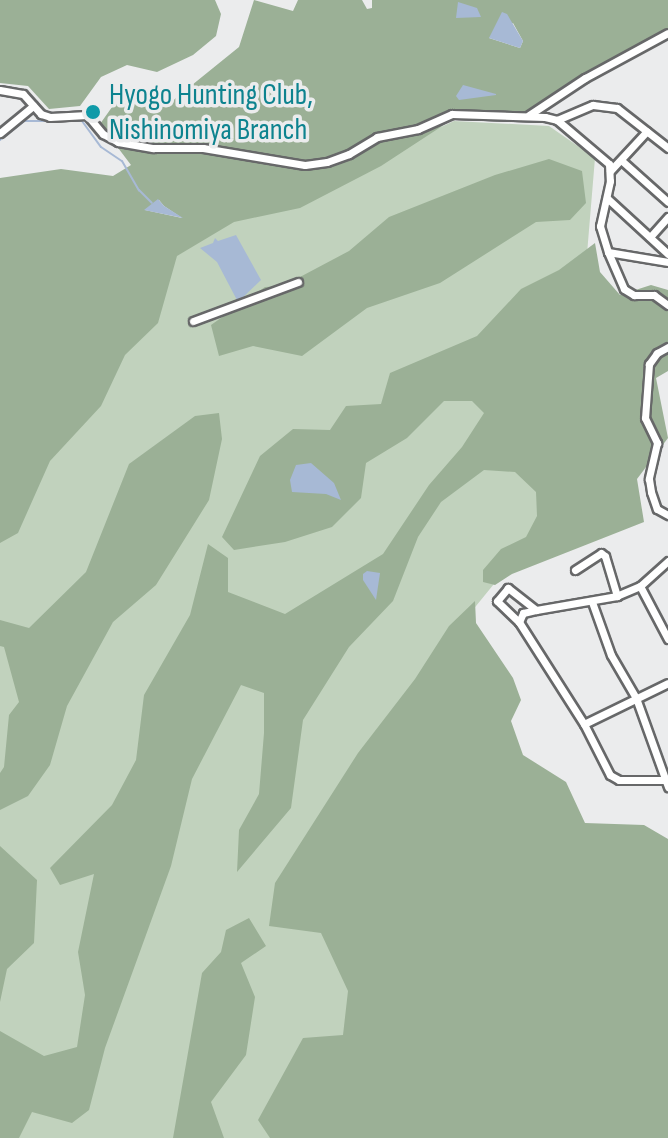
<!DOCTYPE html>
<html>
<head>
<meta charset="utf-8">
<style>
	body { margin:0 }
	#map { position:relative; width:668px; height:1138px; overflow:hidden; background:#ebeced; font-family:"Sofia Sans Condensed",sans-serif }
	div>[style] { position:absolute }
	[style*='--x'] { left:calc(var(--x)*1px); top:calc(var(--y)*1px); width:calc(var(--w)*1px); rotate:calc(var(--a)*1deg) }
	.green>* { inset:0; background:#c1d2bd }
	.forest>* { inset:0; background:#9bb096 }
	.water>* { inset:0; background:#a7b9d5 }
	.stream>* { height:2px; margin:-1px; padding:0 1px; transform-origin:1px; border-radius:1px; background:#a7b9d5 }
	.roads { filter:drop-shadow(2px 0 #676869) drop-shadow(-2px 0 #676869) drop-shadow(0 2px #676869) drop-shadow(0 -2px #676869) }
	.minor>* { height:7px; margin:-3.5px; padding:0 3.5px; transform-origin:3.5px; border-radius:3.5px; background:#fff }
	.dots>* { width:22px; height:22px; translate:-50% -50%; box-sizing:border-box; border:4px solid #ebeced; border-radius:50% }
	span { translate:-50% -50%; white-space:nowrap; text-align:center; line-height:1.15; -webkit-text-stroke:7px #ebeced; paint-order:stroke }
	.culture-label { font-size:30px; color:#0d838f }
	.left { translate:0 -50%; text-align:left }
</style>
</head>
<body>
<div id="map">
	<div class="green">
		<i style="clip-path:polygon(454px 121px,549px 126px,595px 158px,567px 494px,463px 622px,355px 975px,328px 1138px,0 1138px,0 465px,171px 250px)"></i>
	</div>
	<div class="forest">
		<i style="clip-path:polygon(0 0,215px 0,221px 14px,216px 36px,193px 55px,157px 72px,127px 65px,101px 77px,80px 106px,49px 109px,28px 86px,0 83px)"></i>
		<i style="clip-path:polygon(evenodd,254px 0,293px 11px,298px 0,362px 0,367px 9px,372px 8px,372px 0,668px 0,668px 37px,529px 116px,453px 119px,381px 166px,300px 208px,234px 222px,177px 256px,158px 323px,125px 355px,101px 406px,50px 461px,18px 533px,0 543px,0 178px,61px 169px,113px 176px,131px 165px,100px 124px,117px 100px,142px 97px,171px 102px,239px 47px,254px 0,513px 23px,523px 41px,520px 48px,489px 38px,513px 23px,254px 0,159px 200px,164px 206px,182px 218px,145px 210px,159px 200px)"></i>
		<i style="clip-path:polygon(549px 159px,582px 171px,586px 203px,570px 220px,536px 222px,440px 283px,367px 308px,302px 356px,253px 346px,219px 356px,211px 325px,265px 287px,283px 286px,349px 251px,389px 217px,495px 175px)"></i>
		<i style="clip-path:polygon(595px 243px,600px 272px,620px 295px,651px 285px,668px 290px,668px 371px,656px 378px,668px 438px,637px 479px,644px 522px,512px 574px,495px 585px,483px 582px,483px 570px,501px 549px,526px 537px,537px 516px,536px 492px,515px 472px,484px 470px,441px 502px,418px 537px,393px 601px,349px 647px,303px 720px,291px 808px,237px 872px,239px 830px,259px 794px,264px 733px,264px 693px,241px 685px,192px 779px,171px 866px,105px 1048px,89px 1110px,72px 1123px,32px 1112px,19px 1138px,0 1138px,0 1031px,44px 1056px,77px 1047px,85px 995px,78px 952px,94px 874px,60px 885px,50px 868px,112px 805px,136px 760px,144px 695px,190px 615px,208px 544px,228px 558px,228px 592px,285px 614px,383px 554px,429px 485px,462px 447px,484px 413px,472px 401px,444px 401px,407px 438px,366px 463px,361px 498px,332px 527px,285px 542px,234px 550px,222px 537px,260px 456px,293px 429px,330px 430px,346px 406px,381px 404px,390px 373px,477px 336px,521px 289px,559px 270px)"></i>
		<i style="clip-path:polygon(219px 413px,222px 439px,209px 500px,156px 585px,113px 622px,67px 706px,50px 765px,28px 796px,0 810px,0 773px,4px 767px,9px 715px,19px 702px,4px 647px,0 646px,0 620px,29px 628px,86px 572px,129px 464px,195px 416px)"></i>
		<i style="clip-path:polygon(475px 601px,476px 623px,513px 678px,521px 700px,511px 721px,523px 755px,566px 782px,585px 823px,644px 825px,668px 839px,668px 1138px,270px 1138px,258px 1120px,303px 1038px,343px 1035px,348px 991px,321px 933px,269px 926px,275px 883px,358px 753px,415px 679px,449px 626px)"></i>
		<i style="clip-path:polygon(0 846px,37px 880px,34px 943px,7px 969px,0 1002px)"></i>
		<i style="clip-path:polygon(249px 918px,266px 946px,241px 963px,255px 997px,246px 1055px,211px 1102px,224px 1138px,173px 1138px,202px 973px,221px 952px,226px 930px)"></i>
	</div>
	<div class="water">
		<i style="clip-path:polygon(458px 2px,477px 8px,481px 17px,456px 18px)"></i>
		<i style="clip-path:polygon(502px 12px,507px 14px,523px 41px,520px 48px,489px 38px)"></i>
		<i style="clip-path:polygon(463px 85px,496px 94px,496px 95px,459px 100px,456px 96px)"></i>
		<i style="clip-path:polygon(158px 199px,164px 206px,183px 218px,144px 210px)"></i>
		<i style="clip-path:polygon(236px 235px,261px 280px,238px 302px,217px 262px,200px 248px,213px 243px,215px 238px,218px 241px)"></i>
		<i style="clip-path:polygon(311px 463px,334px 483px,341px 500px,326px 494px,292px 492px,290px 480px,296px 465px)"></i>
		<i style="clip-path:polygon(367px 571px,380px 573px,376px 600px,363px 580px,363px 574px)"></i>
	</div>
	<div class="stream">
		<i style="--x:0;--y:140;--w:31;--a:-38"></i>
		<i style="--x:24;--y:121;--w:58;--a:0"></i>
		<i style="--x:82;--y:121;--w:32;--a:54"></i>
		<i style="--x:101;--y:147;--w:25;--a:34"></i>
		<i style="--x:122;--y:161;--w:34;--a:60"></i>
		<i style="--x:139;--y:190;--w:18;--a:45"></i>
	</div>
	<div class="roads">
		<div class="minor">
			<i style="--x:0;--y:90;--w:23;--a:10"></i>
			<i style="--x:23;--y:94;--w:27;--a:48"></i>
			<i style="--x:41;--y:114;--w:9;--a:18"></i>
			<i style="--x:50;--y:117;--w:37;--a:-3"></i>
			<i style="--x:87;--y:115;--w:25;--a:50"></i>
			<i style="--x:103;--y:134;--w:17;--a:28"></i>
			<i style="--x:118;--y:142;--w:36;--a:10"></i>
			<i style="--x:153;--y:148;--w:50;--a:0"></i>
			<i style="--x:203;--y:148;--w:103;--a:9.5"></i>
			<i style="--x:305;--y:165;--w:22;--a:-8"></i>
			<i style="--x:327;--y:162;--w:23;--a:-20"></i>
			<i style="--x:349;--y:154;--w:33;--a:-31"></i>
			<i style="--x:377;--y:137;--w:42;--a:-11"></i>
			<i style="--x:418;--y:129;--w:37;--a:-24"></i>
			<i style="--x:452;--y:114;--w:93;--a:1.8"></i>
			<i style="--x:545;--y:117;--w:12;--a:14"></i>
			<i style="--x:557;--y:120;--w:68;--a:40.2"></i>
			<i style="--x:609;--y:164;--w:17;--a:87"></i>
			<i style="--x:610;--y:181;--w:46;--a:102.5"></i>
			<i style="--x:600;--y:226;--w:27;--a:73"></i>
			<i style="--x:608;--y:252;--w:61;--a:9.5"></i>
			<i style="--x:529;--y:115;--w:67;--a:-33.5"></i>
			<i style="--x:585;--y:78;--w:94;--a:-28.5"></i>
			<i style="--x:557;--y:120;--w:39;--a:-23"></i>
			<i style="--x:593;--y:105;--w:24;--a:7"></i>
			<i style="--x:617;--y:108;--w:65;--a:38.1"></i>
			<i style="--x:0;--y:133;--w:43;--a:-39.3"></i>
			<i style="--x:621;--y:160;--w:63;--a:41.8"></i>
			<i style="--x:610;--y:171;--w:54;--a:-47.2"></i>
			<i style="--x:607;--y:198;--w:83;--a:42.6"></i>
			<i style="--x:650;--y:237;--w:27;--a:-48"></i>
			<i style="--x:608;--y:252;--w:40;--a:66.6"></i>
			<i style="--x:624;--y:289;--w:12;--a:31"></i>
			<i style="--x:634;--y:295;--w:20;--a:0"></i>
			<i style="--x:654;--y:295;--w:17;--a:36"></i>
			<i style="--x:193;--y:321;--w:112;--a:-20.4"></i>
			<i style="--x:668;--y:347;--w:13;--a:151"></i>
			<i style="--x:657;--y:353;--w:14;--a:126"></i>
			<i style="--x:649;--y:364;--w:54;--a:94.2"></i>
			<i style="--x:645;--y:418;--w:28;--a:64"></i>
			<i style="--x:657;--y:443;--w:37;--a:103"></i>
			<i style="--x:649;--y:479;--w:13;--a:81"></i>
			<i style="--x:651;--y:492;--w:18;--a:71"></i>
			<i style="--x:657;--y:509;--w:13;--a:29"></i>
			<i style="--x:668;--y:561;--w:38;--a:138"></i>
			<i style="--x:640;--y:586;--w:25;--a:157"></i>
			<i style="--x:617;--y:596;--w:82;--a:170.2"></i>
			<i style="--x:536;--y:610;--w:36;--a:-142"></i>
			<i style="--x:508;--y:588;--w:17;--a:130"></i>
			<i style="--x:497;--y:601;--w:30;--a:44"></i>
			<i style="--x:519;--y:622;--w:121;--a:57.5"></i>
			<i style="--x:584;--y:724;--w:57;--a:63"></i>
			<i style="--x:610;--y:775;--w:10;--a:29"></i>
			<i style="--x:619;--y:780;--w:49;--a:0"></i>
			<i style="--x:575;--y:570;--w:31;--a:-33"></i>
			<i style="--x:601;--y:553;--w:5;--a:37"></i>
			<i style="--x:605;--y:556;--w:42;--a:73.3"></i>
			<i style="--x:640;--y:586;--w:60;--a:62.2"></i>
			<i style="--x:592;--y:602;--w:56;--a:70.3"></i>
			<i style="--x:611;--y:655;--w:50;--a:59.8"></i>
			<i style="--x:636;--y:698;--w:95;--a:70.2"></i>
			<i style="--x:519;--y:622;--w:10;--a:-66"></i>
			<i style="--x:523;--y:613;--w:13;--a:-13"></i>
			<i style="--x:584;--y:724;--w:93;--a:-26"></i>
		</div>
	</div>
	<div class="dots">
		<i style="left:93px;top:112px;background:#0f9aa8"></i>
	</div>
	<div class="culture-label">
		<span class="left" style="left:109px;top:112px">Hyogo Hunting Club,<br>Nishinomiya Branch</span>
	</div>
</div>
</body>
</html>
